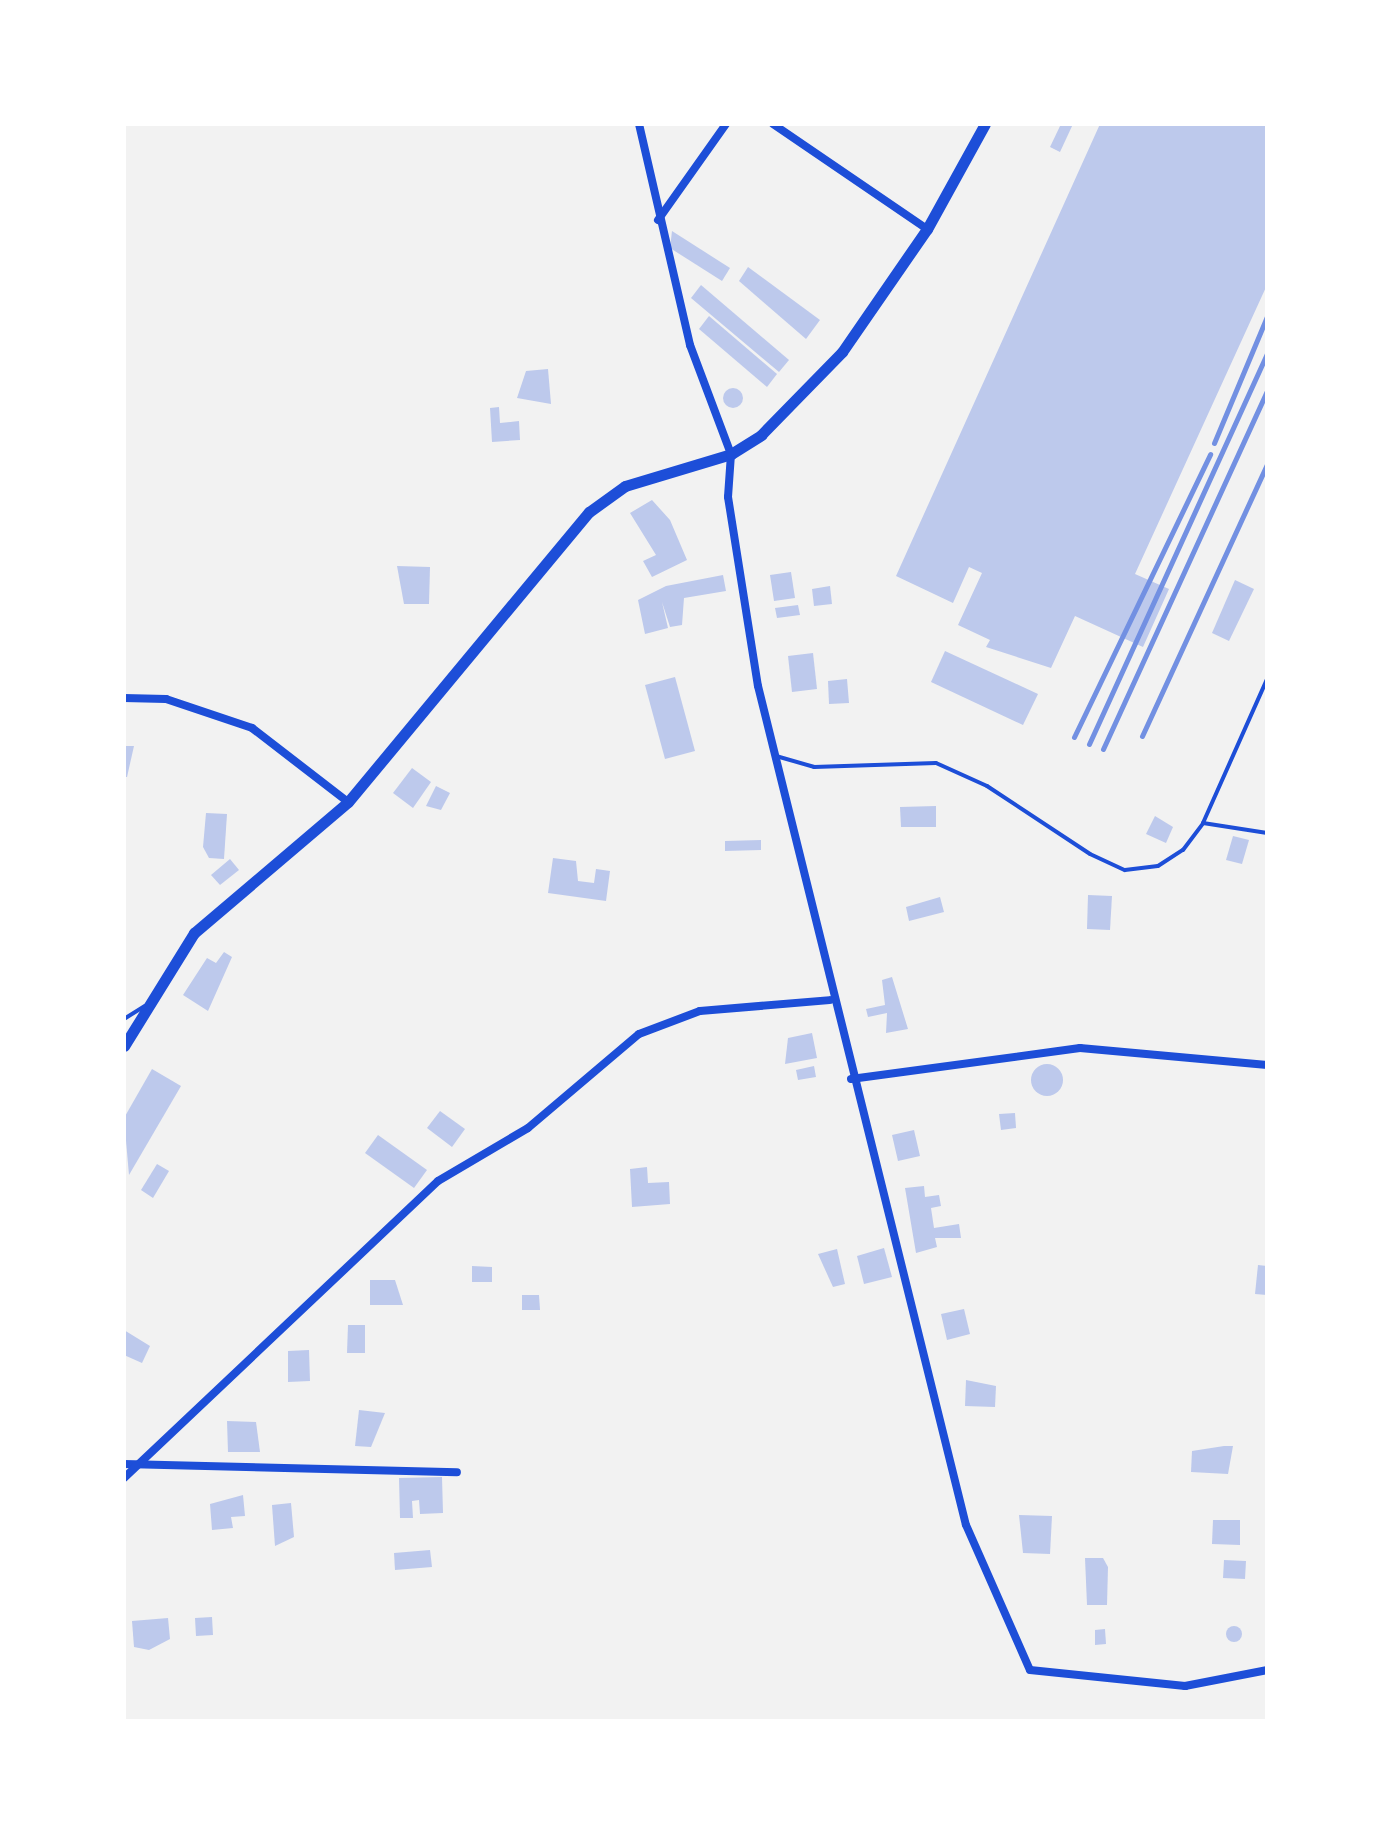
<!DOCTYPE html>
<html>
<head>
<meta charset="utf-8">
<style>
	body { margin:0 }
	#map { position:relative; width:1391px; height:1845px; overflow:hidden; background:#f2f2f2; font-family:Jost,sans-serif }
	div>[style] { position:absolute }
	[style*='--x'] { left:calc(var(--x)*1px); top:calc(var(--y)*1px); width:calc(var(--w)*1px); rotate:calc(var(--a)*1deg) }
	.building>* { inset:0; background:#bdc9ec }
	.round { border-radius:50% }
	.service>* { height:4px; margin:-2px; padding:0 2px; transform-origin:2px; border-radius:2px; background:#1d4ed8 }
	.minor>* { height:8px; margin:-4px; padding:0 4px; transform-origin:4px; border-radius:4px; background:#1d4ed8 }
	.secondary>* { height:11px; margin:-5.5px; padding:0 5.5px; transform-origin:5.5px; border-radius:5.5px; background:#1d4ed8 }
	.rail>* { height:5px; margin:-2.5px; padding:0 2.5px; transform-origin:2.5px; border-radius:2.5px; background:#7290e2 }
	span { translate:-50% -50%; white-space:nowrap; text-align:center; line-height:1.15; -webkit-text-stroke:7px #fff; paint-order:stroke }
	.frame { position:absolute; inset:0; border:126px solid #fff; pointer-events:none }
</style>
</head>
<body>
<div id="map">
	<div class="building">
		<i style="clip-path:polygon(1073px 124px,1060px 152px,1050px 147px,1061px 124px)"></i>
		<i style="clip-path:polygon(1100px 124px,1267px 124px,1267px 285px,1135px 574px,1169px 589px,1143px 647px,1075px 616px,1051px 668px,986px 647px,990px 640px,958px 625px,982px 573px,969px 567px,953px 603px,896px 576px)"></i>
		<i style="clip-path:polygon(672px 231px,730px 268px,722px 281px,670px 248px)"></i>
		<i style="clip-path:polygon(748px 267px,820px 320px,806px 339px,739px 281px)"></i>
		<i style="clip-path:polygon(701px 285px,789px 360px,779px 372px,691px 298px)"></i>
		<i style="clip-path:polygon(709px 316px,777px 374px,767px 387px,699px 329px)"></i>
		<i style="clip-path:polygon(548px 369px,551px 404px,517px 398px,526px 371px)"></i>
		<i class="round" style="left:723px;top:388px;width:20px;height:20px"></i>
		<i style="clip-path:polygon(499px 407px,500px 423px,519px 421px,520px 440px,492px 442px,490px 408px)"></i>
		<i style="clip-path:polygon(652px 500px,670px 520px,687px 560px,652px 577px,643px 561px,656px 555px,630px 513px)"></i>
		<i style="clip-path:polygon(397px 566px,430px 567px,429px 604px,404px 604px)"></i>
		<i style="clip-path:polygon(791px 572px,795px 598px,774px 601px,770px 575px)"></i>
		<i style="clip-path:polygon(723px 575px,726px 591px,684px 598px,682px 625px,670px 627px,662px 602px,668px 628px,645px 634px,638px 600px,666px 586px)"></i>
		<i style="clip-path:polygon(1235px 580px,1254px 589px,1229px 641px,1212px 633px)"></i>
		<i style="clip-path:polygon(830px 586px,832px 604px,814px 606px,812px 589px)"></i>
		<i style="clip-path:polygon(798px 605px,800px 615px,777px 618px,775px 608px)"></i>
		<i style="clip-path:polygon(945px 651px,1038px 694px,1023px 725px,931px 682px)"></i>
		<i style="clip-path:polygon(813px 653px,817px 689px,792px 692px,788px 656px)"></i>
		<i style="clip-path:polygon(675px 677px,695px 751px,665px 759px,645px 685px)"></i>
		<i style="clip-path:polygon(847px 679px,849px 703px,829px 704px,828px 681px)"></i>
		<i style="clip-path:polygon(124px 746px,134px 746px,127px 777px,124px 777px)"></i>
		<i style="clip-path:polygon(412px 768px,431px 782px,413px 808px,393px 793px)"></i>
		<i style="clip-path:polygon(436px 786px,450px 793px,441px 810px,426px 806px)"></i>
		<i style="clip-path:polygon(936px 806px,936px 827px,901px 827px,900px 807px)"></i>
		<i style="clip-path:polygon(206px 813px,227px 814px,224px 859px,209px 858px,203px 847px)"></i>
		<i style="clip-path:polygon(1155px 816px,1173px 827px,1166px 843px,1146px 834px)"></i>
		<i style="clip-path:polygon(1233px 836px,1249px 840px,1242px 864px,1226px 860px)"></i>
		<i style="clip-path:polygon(761px 840px,761px 850px,725px 851px,725px 841px)"></i>
		<i style="clip-path:polygon(553px 858px,576px 861px,578px 881px,594px 883px,596px 869px,610px 871px,606px 901px,548px 893px)"></i>
		<i style="clip-path:polygon(230px 859px,239px 870px,220px 885px,211px 875px)"></i>
		<i style="clip-path:polygon(1088px 895px,1112px 896px,1110px 930px,1087px 929px)"></i>
		<i style="clip-path:polygon(940px 897px,944px 912px,909px 921px,906px 907px)"></i>
		<i style="clip-path:polygon(224px 952px,232px 957px,208px 1011px,183px 995px,207px 958px,216px 963px)"></i>
		<i style="clip-path:polygon(892px 977px,908px 1029px,886px 1033px,887px 1013px,868px 1017px,866px 1009px,885px 1005px,882px 980px)"></i>
		<i style="clip-path:polygon(812px 1033px,817px 1058px,785px 1064px,788px 1038px)"></i>
		<i class="round" style="left:1031px;top:1064px;width:32px;height:32px"></i>
		<i style="clip-path:polygon(814px 1066px,816px 1077px,798px 1080px,796px 1070px)"></i>
		<i style="clip-path:polygon(152px 1069px,181px 1086px,129px 1175px,124px 1118px)"></i>
		<i style="clip-path:polygon(440px 1111px,465px 1129px,452px 1147px,427px 1128px)"></i>
		<i style="clip-path:polygon(1015px 1113px,1016px 1128px,1001px 1130px,999px 1114px)"></i>
		<i style="clip-path:polygon(914px 1130px,920px 1156px,898px 1161px,892px 1135px)"></i>
		<i style="clip-path:polygon(378px 1135px,427px 1170px,414px 1188px,365px 1153px)"></i>
		<i style="clip-path:polygon(157px 1164px,169px 1171px,153px 1198px,141px 1190px)"></i>
		<i style="clip-path:polygon(647px 1167px,648px 1183px,669px 1182px,670px 1204px,632px 1207px,630px 1169px)"></i>
		<i style="clip-path:polygon(924px 1186px,925px 1197px,939px 1195px,941px 1206px,931px 1208px,934px 1228px,959px 1224px,961px 1238px,935px 1238px,937px 1247px,916px 1253px,905px 1188px)"></i>
		<i style="clip-path:polygon(884px 1248px,892px 1277px,864px 1284px,857px 1256px)"></i>
		<i style="clip-path:polygon(837px 1249px,845px 1284px,833px 1287px,818px 1254px)"></i>
		<i style="clip-path:polygon(1258px 1265px,1267px 1266px,1267px 1295px,1255px 1294px)"></i>
		<i style="clip-path:polygon(472px 1266px,492px 1267px,492px 1282px,472px 1282px)"></i>
		<i style="clip-path:polygon(370px 1280px,395px 1280px,403px 1305px,370px 1305px)"></i>
		<i style="clip-path:polygon(522px 1295px,539px 1295px,540px 1310px,522px 1310px)"></i>
		<i style="clip-path:polygon(964px 1309px,970px 1334px,947px 1340px,941px 1314px)"></i>
		<i style="clip-path:polygon(348px 1325px,365px 1325px,365px 1353px,347px 1353px)"></i>
		<i style="clip-path:polygon(124px 1330px,150px 1346px,142px 1363px,124px 1355px)"></i>
		<i style="clip-path:polygon(309px 1350px,310px 1381px,288px 1382px,288px 1351px)"></i>
		<i style="clip-path:polygon(966px 1380px,996px 1386px,995px 1407px,965px 1406px)"></i>
		<i style="clip-path:polygon(359px 1410px,385px 1413px,371px 1447px,355px 1446px)"></i>
		<i style="clip-path:polygon(227px 1421px,256px 1422px,260px 1452px,228px 1452px)"></i>
		<i style="clip-path:polygon(1224px 1446px,1233px 1446px,1228px 1474px,1191px 1472px,1192px 1451px)"></i>
		<i style="clip-path:polygon(442px 1477px,443px 1513px,420px 1514px,419px 1500px,412px 1501px,413px 1518px,400px 1518px,399px 1478px)"></i>
		<i style="clip-path:polygon(243px 1495px,245px 1516px,231px 1517px,233px 1528px,212px 1530px,210px 1504px)"></i>
		<i style="clip-path:polygon(291px 1503px,294px 1537px,275px 1546px,272px 1505px)"></i>
		<i style="clip-path:polygon(1019px 1515px,1052px 1516px,1050px 1554px,1023px 1553px)"></i>
		<i style="clip-path:polygon(1213px 1520px,1240px 1520px,1240px 1545px,1212px 1544px)"></i>
		<i style="clip-path:polygon(430px 1550px,432px 1567px,395px 1570px,394px 1553px)"></i>
		<i style="clip-path:polygon(1085px 1558px,1103px 1558px,1108px 1567px,1107px 1605px,1087px 1605px)"></i>
		<i style="clip-path:polygon(1224px 1560px,1246px 1561px,1245px 1579px,1223px 1578px)"></i>
		<i style="clip-path:polygon(212px 1617px,213px 1635px,196px 1636px,195px 1618px)"></i>
		<i style="clip-path:polygon(168px 1618px,170px 1639px,149px 1650px,134px 1647px,132px 1621px)"></i>
		<i class="round" style="left:1226px;top:1626px;width:16px;height:16px"></i>
		<i style="clip-path:polygon(1105px 1629px,1106px 1644px,1095px 1645px,1095px 1630px)"></i>
	</div>
	<div class="service">
		<i style="--x:776;--y:756;--w:40;--a:16"></i>
		<i style="--x:814;--y:767;--w:122;--a:-1.9"></i>
		<i style="--x:936;--y:763;--w:56;--a:24.3"></i>
		<i style="--x:987;--y:786;--w:123;--a:33.4"></i>
		<i style="--x:1090;--y:854;--w:38;--a:25"></i>
		<i style="--x:1125;--y:870;--w:33;--a:-7"></i>
		<i style="--x:1158;--y:866;--w:30;--a:-33"></i>
		<i style="--x:1183;--y:850;--w:34;--a:-53"></i>
		<i style="--x:1203;--y:823;--w:158;--a:-66"></i>
		<i style="--x:1203;--y:823;--w:65;--a:8.9"></i>
		<i style="--x:124;--y:1019;--w:25;--a:-32"></i>
	</div>
	<div class="minor">
		<i style="--x:639;--y:124;--w:227;--a:77"></i>
		<i style="--x:690;--y:345;--w:116;--a:69.4"></i>
		<i style="--x:731;--y:454;--w:43;--a:94"></i>
		<i style="--x:728;--y:497;--w:191;--a:81"></i>
		<i style="--x:758;--y:686;--w:864;--a:76.08"></i>
		<i style="--x:966;--y:1525;--w:158;--a:66.2"></i>
		<i style="--x:1030;--y:1670;--w:156;--a:5.9"></i>
		<i style="--x:1185;--y:1686;--w:84;--a:-11"></i>
		<i style="--x:773;--y:124;--w:186;--a:34.3"></i>
		<i style="--x:658;--y:220;--w:118;--a:-54.7"></i>
		<i style="--x:124;--y:698;--w:42;--a:1.4"></i>
		<i style="--x:166;--y:699;--w:91;--a:18.6"></i>
		<i style="--x:252;--y:728;--w:121;--a:37.6"></i>
		<i style="--x:851;--y:1079;--w:231;--a:-7.7"></i>
		<i style="--x:1080;--y:1048;--w:188;--a:5.2"></i>
		<i style="--x:124;--y:1464;--w:333;--a:1.4"></i>
		<i style="--x:124;--y:1478;--w:432;--a:-43.4"></i>
		<i style="--x:438;--y:1181;--w:104;--a:-30.5"></i>
		<i style="--x:528;--y:1128;--w:145;--a:-40.3"></i>
		<i style="--x:639;--y:1034;--w:65;--a:-20.7"></i>
		<i style="--x:700;--y:1011;--w:130;--a:-4.8"></i>
	</div>
	<div class="secondary">
		<i style="--x:124;--y:1046;--w:133;--a:-58.2"></i>
		<i style="--x:194;--y:933;--w:202;--a:-40.4"></i>
		<i style="--x:348;--y:802;--w:377;--a:-50.3"></i>
		<i style="--x:589;--y:512;--w:44;--a:-35.8"></i>
		<i style="--x:625;--y:486;--w:111;--a:-16.8"></i>
		<i style="--x:731;--y:454;--w:36;--a:-32"></i>
		<i style="--x:761;--y:435;--w:116;--a:-45.7"></i>
		<i style="--x:842;--y:352;--w:150;--a:-55.4"></i>
		<i style="--x:927;--y:229;--w:120;--a:-61.1"></i>
	</div>
	<div class="rail">
		<i style="--x:1214;--y:443;--w:138;--a:-67.3"></i>
		<i style="--x:1142;--y:736;--w:299;--a:-65.3"></i>
		<i style="--x:1074;--y:737;--w:314;--a:-64.3"></i>
		<i style="--x:1089;--y:744;--w:430;--a:-65.5"></i>
		<i style="--x:1103;--y:749;--w:395;--a:-65.4"></i>
	</div>
	<div class="frame"></div>
</div>
</body>
</html>
